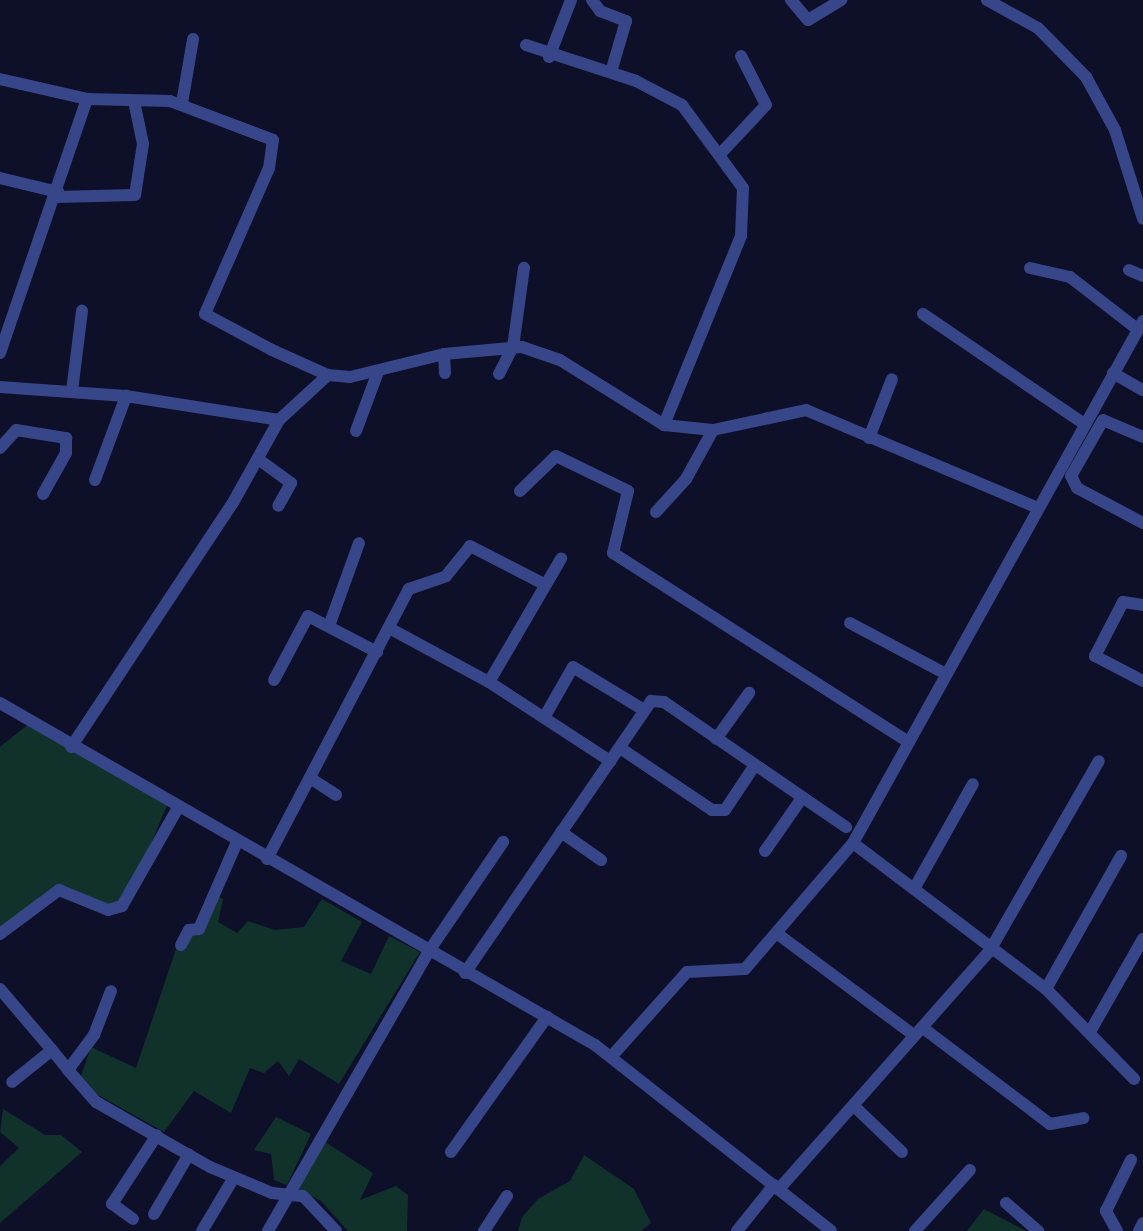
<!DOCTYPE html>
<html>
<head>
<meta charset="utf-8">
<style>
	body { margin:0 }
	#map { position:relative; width:1143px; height:1231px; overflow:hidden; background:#0e0f28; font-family:"Nunito Sans",sans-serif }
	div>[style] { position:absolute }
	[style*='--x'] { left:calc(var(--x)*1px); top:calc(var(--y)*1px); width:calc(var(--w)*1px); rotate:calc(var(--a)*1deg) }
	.green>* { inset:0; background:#11322a }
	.street>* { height:12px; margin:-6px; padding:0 6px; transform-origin:6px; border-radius:6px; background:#374589 }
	span { translate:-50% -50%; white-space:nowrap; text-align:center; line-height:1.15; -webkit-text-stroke:6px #0e0f28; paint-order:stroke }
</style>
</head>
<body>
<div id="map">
	<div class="green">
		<i style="clip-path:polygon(31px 722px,168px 803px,127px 901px,107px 909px,70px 890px,0 930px,0 747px)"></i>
		<i style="clip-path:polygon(211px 894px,223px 899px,218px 922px,237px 933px,248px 921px,275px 930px,304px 927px,322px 899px,362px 922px,341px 961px,371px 974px,389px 936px,420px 952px,339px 1084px,299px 1059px,289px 1076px,278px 1061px,264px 1073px,250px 1068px,231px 1113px,194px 1091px,164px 1132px,98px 1095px,81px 1076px,91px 1047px,136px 1068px,182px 931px,200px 929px)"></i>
		<i style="clip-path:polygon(3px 1109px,45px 1135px,61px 1135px,82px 1152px,0 1223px,0 1166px,19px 1148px,0 1132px)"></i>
		<i style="clip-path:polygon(276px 1117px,311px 1134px,287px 1185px,274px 1180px,271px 1154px,254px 1150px)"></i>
		<i style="clip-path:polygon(319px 1138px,373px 1173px,360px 1200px,396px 1186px,408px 1195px,407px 1231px,348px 1231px,321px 1201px,299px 1190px)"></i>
		<i style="clip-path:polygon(584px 1155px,634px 1189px,651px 1223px,641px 1231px,518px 1231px,522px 1217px,538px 1199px,570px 1181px)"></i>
		<i style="clip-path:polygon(984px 1209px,1026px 1231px,967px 1231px)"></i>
	</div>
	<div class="street">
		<i style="--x:592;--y:0;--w:14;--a:54"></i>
		<i style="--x:600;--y:11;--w:28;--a:21"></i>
		<i style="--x:626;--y:21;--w:53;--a:106.4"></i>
		<i style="--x:791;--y:0;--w:26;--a:50"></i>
		<i style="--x:808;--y:20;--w:39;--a:-31"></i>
		<i style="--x:987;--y:0;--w:58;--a:28.8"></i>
		<i style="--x:1038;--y:28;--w:69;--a:45.6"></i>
		<i style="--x:1086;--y:77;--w:60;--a:61.3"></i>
		<i style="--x:1115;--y:130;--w:93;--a:72.5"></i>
		<i style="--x:526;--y:45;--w:116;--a:18.1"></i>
		<i style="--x:636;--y:81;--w:52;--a:27.6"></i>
		<i style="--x:682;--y:105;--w:103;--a:53.7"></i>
		<i style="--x:743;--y:188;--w:48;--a:92.4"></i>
		<i style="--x:741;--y:236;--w:204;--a:112.2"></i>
		<i style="--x:549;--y:57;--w:61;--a:-68.9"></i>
		<i style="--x:0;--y:79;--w:89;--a:12.9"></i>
		<i style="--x:182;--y:103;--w:65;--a:-80.2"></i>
		<i style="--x:722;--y:152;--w:64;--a:-46.9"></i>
		<i style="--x:766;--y:105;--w:55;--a:-117"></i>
		<i style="--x:0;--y:178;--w:60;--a:13.6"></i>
		<i style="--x:56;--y:197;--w:79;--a:-1.5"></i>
		<i style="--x:135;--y:195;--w:52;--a:-81.1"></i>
		<i style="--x:143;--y:144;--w:44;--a:-101.8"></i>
		<i style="--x:1030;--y:268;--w:41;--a:12.7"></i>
		<i style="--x:1070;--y:277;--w:85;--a:37.8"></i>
		<i style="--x:1129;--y:270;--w:15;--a:23"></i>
		<i style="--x:923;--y:314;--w:194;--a:34.3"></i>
		<i style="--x:0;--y:353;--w:268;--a:-71.1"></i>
		<i style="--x:87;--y:99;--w:83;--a:1.4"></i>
		<i style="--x:170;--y:101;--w:110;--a:20.7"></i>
		<i style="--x:273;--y:140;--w:28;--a:98"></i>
		<i style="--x:269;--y:168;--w:159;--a:113.7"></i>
		<i style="--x:205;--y:314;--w:76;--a:28.2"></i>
		<i style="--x:272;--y:350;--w:61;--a:24.1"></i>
		<i style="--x:328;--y:375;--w:22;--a:5"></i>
		<i style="--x:350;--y:377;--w:97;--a:-13.7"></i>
		<i style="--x:444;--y:354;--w:78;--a:-5.1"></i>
		<i style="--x:522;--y:347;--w:40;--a:18.9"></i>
		<i style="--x:560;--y:360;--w:123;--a:32"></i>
		<i style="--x:664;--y:425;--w:49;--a:5.8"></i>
		<i style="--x:713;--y:430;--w:95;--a:-12.1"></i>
		<i style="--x:806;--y:410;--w:250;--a:22.9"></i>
		<i style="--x:444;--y:354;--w:19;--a:87"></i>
		<i style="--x:1113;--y:373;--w:34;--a:30"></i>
		<i style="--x:499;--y:374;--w:30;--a:-63"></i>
		<i style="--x:513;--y:347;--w:80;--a:-82.1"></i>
		<i style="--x:0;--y:387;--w:126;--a:4.1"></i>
		<i style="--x:126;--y:396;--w:155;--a:8.9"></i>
		<i style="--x:279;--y:420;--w:93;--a:119.1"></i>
		<i style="--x:234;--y:501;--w:295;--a:123.5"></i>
		<i style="--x:72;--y:391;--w:81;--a:-82.9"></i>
		<i style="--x:279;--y:420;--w:67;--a:-42.6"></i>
		<i style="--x:356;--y:431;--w:63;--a:-69.6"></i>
		<i style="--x:1143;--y:437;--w:43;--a:-157"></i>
		<i style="--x:1103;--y:420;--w:64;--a:119.7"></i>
		<i style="--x:1071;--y:476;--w:13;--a:63"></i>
		<i style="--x:1077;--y:488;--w:75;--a:27.9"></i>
		<i style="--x:869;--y:438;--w:63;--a:-68.7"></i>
		<i style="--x:0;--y:448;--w:24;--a:-48"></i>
		<i style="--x:16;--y:430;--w:51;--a:9.1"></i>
		<i style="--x:66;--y:438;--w:15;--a:90"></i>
		<i style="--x:66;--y:453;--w:47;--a:119.3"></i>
		<i style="--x:258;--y:459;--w:41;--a:36"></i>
		<i style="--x:291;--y:483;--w:26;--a:119"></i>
		<i style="--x:95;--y:480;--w:90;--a:-69.7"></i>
		<i style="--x:520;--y:491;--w:50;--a:-44.2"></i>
		<i style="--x:556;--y:456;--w:80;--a:25.9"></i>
		<i style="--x:628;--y:491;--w:64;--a:103.6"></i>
		<i style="--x:613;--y:553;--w:351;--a:32.6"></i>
		<i style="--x:656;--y:512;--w:45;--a:-47.7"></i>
		<i style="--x:686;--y:479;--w:56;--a:-61.1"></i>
		<i style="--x:1143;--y:605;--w:20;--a:-171"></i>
		<i style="--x:1123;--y:602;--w:61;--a:117.4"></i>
		<i style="--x:1095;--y:656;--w:54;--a:27.5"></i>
		<i style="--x:850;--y:623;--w:106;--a:28"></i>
		<i style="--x:329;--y:626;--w:88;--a:-70.1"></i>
		<i style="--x:389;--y:628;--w:114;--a:28.4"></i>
		<i style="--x:489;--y:682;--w:145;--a:33.1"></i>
		<i style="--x:274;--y:680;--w:72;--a:-62"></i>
		<i style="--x:308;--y:616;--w:78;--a:27.6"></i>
		<i style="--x:489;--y:682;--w:143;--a:-59.7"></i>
		<i style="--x:0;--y:703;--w:686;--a:29.89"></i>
		<i style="--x:595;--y:1045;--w:300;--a:38.2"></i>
		<i style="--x:545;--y:716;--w:56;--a:-60.3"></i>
		<i style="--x:573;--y:667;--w:83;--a:31.2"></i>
		<i style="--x:716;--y:739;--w:57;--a:-54.3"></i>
		<i style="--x:620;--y:748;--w:111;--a:34"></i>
		<i style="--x:712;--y:810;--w:13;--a:0"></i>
		<i style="--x:725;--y:810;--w:50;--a:-56.3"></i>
		<i style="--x:310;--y:778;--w:31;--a:33"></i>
		<i style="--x:561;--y:832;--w:49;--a:35"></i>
		<i style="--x:853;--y:843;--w:242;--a:37.1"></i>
		<i style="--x:1046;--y:989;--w:126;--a:45.6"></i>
		<i style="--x:765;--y:851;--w:65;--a:-55.1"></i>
		<i style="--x:267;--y:859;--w:305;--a:-62.3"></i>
		<i style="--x:409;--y:589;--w:39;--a:-19"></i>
		<i style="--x:446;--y:576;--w:38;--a:-51"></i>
		<i style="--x:470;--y:546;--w:85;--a:27.2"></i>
		<i style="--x:914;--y:889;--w:120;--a:-60.7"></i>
		<i style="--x:0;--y:934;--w:74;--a:-36.7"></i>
		<i style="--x:59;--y:890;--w:53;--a:22.2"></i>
		<i style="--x:108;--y:910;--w:15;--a:-16"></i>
		<i style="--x:122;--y:906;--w:113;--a:-60.3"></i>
		<i style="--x:779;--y:935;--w:169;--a:36.6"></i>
		<i style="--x:181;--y:945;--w:17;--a:-62"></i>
		<i style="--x:189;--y:930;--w:10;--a:-6"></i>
		<i style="--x:199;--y:929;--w:95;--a:-66.4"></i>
		<i style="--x:465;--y:973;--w:330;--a:-55.6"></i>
		<i style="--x:651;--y:701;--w:13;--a:4"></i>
		<i style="--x:664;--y:702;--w:221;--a:34.5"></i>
		<i style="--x:0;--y:989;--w:80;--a:49.6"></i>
		<i style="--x:52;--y:1050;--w:51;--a:141.3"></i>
		<i style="--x:1046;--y:989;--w:153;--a:-60.6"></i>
		<i style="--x:923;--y:1028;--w:159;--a:37.1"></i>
		<i style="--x:1050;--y:1124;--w:34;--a:-10"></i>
		<i style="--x:1091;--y:1030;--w:105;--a:-60.3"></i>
		<i style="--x:52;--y:1050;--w:26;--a:51"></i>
		<i style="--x:68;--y:1070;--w:44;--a:-53.4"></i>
		<i style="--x:94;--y:1035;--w:47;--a:-68.9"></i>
		<i style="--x:611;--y:1057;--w:114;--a:-48.2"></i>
		<i style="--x:687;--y:972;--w:58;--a:-3"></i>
		<i style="--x:745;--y:969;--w:166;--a:-49.4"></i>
		<i style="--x:853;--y:843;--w:597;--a:-60.95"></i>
		<i style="--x:68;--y:1070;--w:43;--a:48.8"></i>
		<i style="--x:96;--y:1102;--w:131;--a:29.7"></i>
		<i style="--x:210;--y:1167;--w:67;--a:22.8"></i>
		<i style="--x:272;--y:1193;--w:31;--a:6"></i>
		<i style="--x:303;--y:1196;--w:48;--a:46.7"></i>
		<i style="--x:855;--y:1107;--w:65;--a:43.8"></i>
		<i style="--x:451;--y:1152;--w:166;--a:-54.6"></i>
		<i style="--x:779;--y:1189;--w:317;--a:-48.5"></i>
		<i style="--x:989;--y:952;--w:220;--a:-60.1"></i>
		<i style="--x:1006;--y:1203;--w:43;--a:41.2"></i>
		<i style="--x:154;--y:1214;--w:69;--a:-59.7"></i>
		<i style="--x:133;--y:1219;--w:26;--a:-144"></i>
		<i style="--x:112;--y:1204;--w:82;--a:-56.9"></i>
		<i style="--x:202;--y:1231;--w:61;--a:-59.2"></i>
		<i style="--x:268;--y:1231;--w:323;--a:-60.1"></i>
		<i style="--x:429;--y:951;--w:132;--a:-55.8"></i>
		<i style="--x:484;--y:1231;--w:42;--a:-56.7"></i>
		<i style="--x:737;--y:1231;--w:59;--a:-51.2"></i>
		<i style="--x:915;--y:1231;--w:82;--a:-48"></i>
		<i style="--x:1117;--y:1231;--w:23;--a:-119"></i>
		<i style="--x:1106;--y:1211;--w:57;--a:-63.9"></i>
		<i style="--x:1139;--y:1231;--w:9;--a:-63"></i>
	</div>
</div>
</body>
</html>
